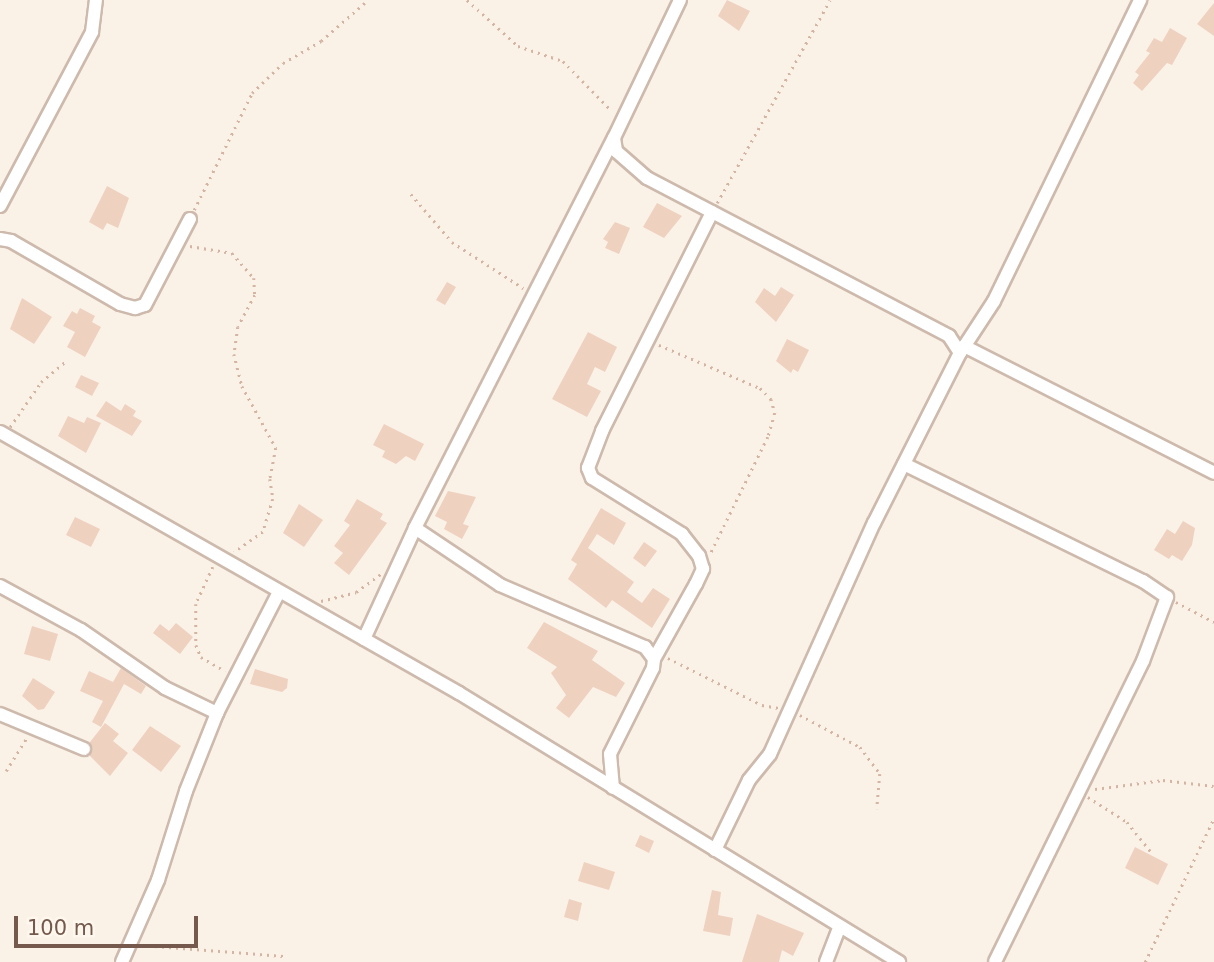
<!DOCTYPE html>
<html>
<head>
<meta charset="utf-8">
<style>
	body { margin:0 }
	#map { position:relative; width:1214px; height:962px; overflow:hidden; background:#fbf2e7; font-family:"DejaVu Sans",sans-serif }
	div>[style] { position:absolute }
	[style*='--x'] { left:calc(var(--x)*1px); top:calc(var(--y)*1px); width:calc(var(--w)*1px); rotate:calc(var(--a)*1deg) }
	.building>* { inset:0; background:#efd1c0 }
	.path>* { height:2.5px; margin-top:-1.25px; transform-origin:0; background:repeating-linear-gradient(90deg,#d4b4a3 0 2px,transparent 0 7px) }
	.roads { filter:drop-shadow(2px 0 #cdbaad) drop-shadow(-2px 0 #cdbaad) drop-shadow(0 2px #cdbaad) drop-shadow(0 -2px #cdbaad) }
	.minor>* { height:12px; margin:-6px; padding:0 6px; transform-origin:6px; border-radius:6px; background:#fff }
	span { translate:-50% -50%; white-space:nowrap; text-align:center; line-height:1.15; -webkit-text-stroke:6px #fef7ed; paint-order:stroke }
	.scale { position:absolute; left:14px; top:916px; width:184px; height:32px; box-sizing:border-box; border:4px solid #74594c; border-top:0; padding-left:9px; font-size:21px; line-height:24px; white-space:nowrap; color:#74594c; -webkit-text-stroke:5px #fef7ed; paint-order:stroke }
</style>
</head>
<body>
<div id="map">
	<div class="building">
		<i style="clip-path:polygon(727px 0,750px 11px,739px 31px,718px 16px)"></i>
		<i style="clip-path:polygon(1214px 3px,1214px 36px,1197px 24px)"></i>
		<i style="clip-path:polygon(1170px 28px,1187px 38px,1172px 65px,1167px 63px,1142px 91px,1133px 83px,1139px 75px,1135px 72px,1150px 53px,1146px 51px,1154px 38px,1162px 42px)"></i>
		<i style="clip-path:polygon(107px 186px,129px 198px,118px 228px,107px 223px,103px 230px,89px 222px)"></i>
		<i style="clip-path:polygon(657px 203px,682px 216px,664px 238px,643px 227px)"></i>
		<i style="clip-path:polygon(615px 222px,630px 228px,619px 254px,605px 248px,608px 242px,603px 239px)"></i>
		<i style="clip-path:polygon(447px 282px,456px 287px,445px 305px,436px 300px)"></i>
		<i style="clip-path:polygon(781px 287px,794px 295px,776px 322px,755px 302px,764px 288px,775px 296px)"></i>
		<i style="clip-path:polygon(22px 298px,52px 317px,34px 344px,10px 329px)"></i>
		<i style="clip-path:polygon(80px 308px,95px 316px,92px 322px,101px 327px,85px 357px,67px 347px,75px 332px,63px 326px,72px 311px,77px 314px)"></i>
		<i style="clip-path:polygon(588px 332px,617px 347px,605px 372px,595px 367px,587px 384px,601px 391px,587px 417px,552px 399px)"></i>
		<i style="clip-path:polygon(787px 339px,809px 350px,798px 372px,793px 369px,791px 373px,776px 361px)"></i>
		<i style="clip-path:polygon(81px 375px,99px 383px,92px 396px,75px 387px)"></i>
		<i style="clip-path:polygon(106px 401px,121px 411px,125px 404px,136px 411px,133px 416px,142px 421px,132px 436px,96px 416px)"></i>
		<i style="clip-path:polygon(68px 416px,84px 423px,87px 417px,101px 423px,86px 453px,58px 436px)"></i>
		<i style="clip-path:polygon(384px 424px,424px 444px,415px 461px,406px 456px,396px 464px,382px 457px,385px 451px,373px 445px)"></i>
		<i style="clip-path:polygon(448px 491px,476px 497px,463px 524px,469px 526px,462px 539px,444px 529px,447px 522px,435px 516px)"></i>
		<i style="clip-path:polygon(357px 499px,383px 514px,380px 519px,387px 523px,349px 575px,334px 563px,343px 553px,334px 546px,350px 525px,344px 521px)"></i>
		<i style="clip-path:polygon(299px 504px,323px 520px,304px 547px,283px 533px)"></i>
		<i style="clip-path:polygon(601px 508px,626px 523px,614px 545px,597px 534px,588px 548px,634px 582px,627px 592px,642px 603px,653px 588px,670px 599px,652px 628px,612px 600px,606px 608px,568px 579px,577px 564px,571px 560px)"></i>
		<i style="clip-path:polygon(75px 517px,100px 529px,91px 547px,66px 535px)"></i>
		<i style="clip-path:polygon(1183px 521px,1195px 528px,1192px 545px,1182px 561px,1172px 555px,1169px 559px,1154px 550px,1167px 529px,1175px 534px)"></i>
		<i style="clip-path:polygon(644px 542px,657px 551px,645px 567px,633px 558px)"></i>
		<i style="clip-path:polygon(544px 622px,598px 651px,592px 660px,625px 683px,616px 697px,593px 687px,569px 718px,556px 708px,566px 695px,551px 673px,557px 667px,527px 648px)"></i>
		<i style="clip-path:polygon(176px 623px,193px 637px,180px 654px,153px 633px,160px 624px,169px 631px)"></i>
		<i style="clip-path:polygon(32px 626px,58px 634px,50px 661px,24px 654px)"></i>
		<i style="clip-path:polygon(121px 668px,146px 686px,141px 694px,124px 684px,101px 727px,92px 722px,103px 701px,80px 691px,89px 671px,113px 682px)"></i>
		<i style="clip-path:polygon(255px 669px,288px 679px,287px 688px,282px 692px,250px 684px)"></i>
		<i style="clip-path:polygon(33px 678px,55px 692px,44px 709px,38px 710px,22px 696px)"></i>
		<i style="clip-path:polygon(105px 723px,119px 734px,113px 741px,128px 753px,110px 776px,90px 756px,90px 742px)"></i>
		<i style="clip-path:polygon(150px 726px,181px 746px,161px 772px,132px 750px)"></i>
		<i style="clip-path:polygon(640px 835px,654px 841px,649px 853px,635px 846px)"></i>
		<i style="clip-path:polygon(1135px 847px,1168px 864px,1158px 885px,1125px 868px)"></i>
		<i style="clip-path:polygon(584px 862px,615px 872px,609px 890px,578px 881px)"></i>
		<i style="clip-path:polygon(712px 890px,721px 892px,718px 915px,733px 918px,730px 936px,703px 931px)"></i>
		<i style="clip-path:polygon(569px 899px,582px 903px,578px 921px,564px 917px)"></i>
		<i style="clip-path:polygon(757px 914px,804px 933px,793px 956px,782px 950px,779px 962px,742px 962px)"></i>
	</div>
	<div class="path">
		<i style="--x:467;--y:0;--w:69;--a:42"></i>
		<i style="--x:518;--y:46;--w:47;--a:18.4"></i>
		<i style="--x:563;--y:61;--w:70;--a:45.6"></i>
		<i style="--x:411;--y:194;--w:63;--a:49.5"></i>
		<i style="--x:452;--y:242;--w:85;--a:32.9"></i>
		<i style="--x:717;--y:203;--w:232;--a:-60.9"></i>
		<i style="--x:194;--y:210;--w:131;--a:-63.6"></i>
		<i style="--x:252;--y:93;--w:43;--a:-44.1"></i>
		<i style="--x:283;--y:63;--w:44;--a:-30.1"></i>
		<i style="--x:321;--y:41;--w:62;--a:-41.1"></i>
		<i style="--x:190;--y:246;--w:43;--a:9.5"></i>
		<i style="--x:232;--y:253;--w:33;--a:49"></i>
		<i style="--x:254;--y:278;--w:17;--a:87"></i>
		<i style="--x:255;--y:295;--w:36;--a:118"></i>
		<i style="--x:238;--y:327;--w:27;--a:98"></i>
		<i style="--x:234;--y:354;--w:33;--a:76"></i>
		<i style="--x:242;--y:386;--w:71;--a:61.3"></i>
		<i style="--x:276;--y:448;--w:32;--a:101"></i>
		<i style="--x:270;--y:479;--w:20;--a:81"></i>
		<i style="--x:273;--y:499;--w:34;--a:107"></i>
		<i style="--x:263;--y:532;--w:35;--a:145"></i>
		<i style="--x:659;--y:345;--w:110;--a:23.1"></i>
		<i style="--x:760;--y:388;--w:16;--a:45"></i>
		<i style="--x:771;--y:399;--w:15;--a:74"></i>
		<i style="--x:775;--y:413;--w:25;--a:106"></i>
		<i style="--x:768;--y:437;--w:129;--a:116.2"></i>
		<i style="--x:10;--y:427;--w:55;--a:-55.4"></i>
		<i style="--x:41;--y:382;--w:34;--a:-40"></i>
		<i style="--x:213;--y:567;--w:41;--a:114.7"></i>
		<i style="--x:196;--y:604;--w:41;--a:90"></i>
		<i style="--x:196;--y:645;--w:13;--a:67"></i>
		<i style="--x:201;--y:657;--w:28;--a:30"></i>
		<i style="--x:321;--y:601;--w:36;--a:-14"></i>
		<i style="--x:356;--y:592;--w:32;--a:-36"></i>
		<i style="--x:1176;--y:602;--w:43;--a:27.8"></i>
		<i style="--x:668;--y:658;--w:105;--a:26.6"></i>
		<i style="--x:762;--y:705;--w:17;--a:10"></i>
		<i style="--x:800;--y:715;--w:68;--a:28.1"></i>
		<i style="--x:860;--y:747;--w:34;--a:53"></i>
		<i style="--x:880;--y:774;--w:35;--a:95"></i>
		<i style="--x:6;--y:771;--w:40;--a:-58"></i>
		<i style="--x:1095;--y:789;--w:69;--a:-7.5"></i>
		<i style="--x:1163;--y:780;--w:51;--a:6.7"></i>
		<i style="--x:1088;--y:797;--w:46;--a:32.7"></i>
		<i style="--x:1127;--y:822;--w:38;--a:51"></i>
		<i style="--x:141;--y:945;--w:143;--a:4.4"></i>
		<i style="--x:1145;--y:962;--w:160;--a:-64.4"></i>
	</div>
	<div class="roads">
		<div class="minor">
			<i style="--x:680;--y:0;--w:153;--a:115.6"></i>
			<i style="--x:614;--y:138;--w:13;--a:81"></i>
			<i style="--x:616;--y:151;--w:41;--a:41.1"></i>
			<i style="--x:647;--y:178;--w:341;--a:27.6"></i>
			<i style="--x:949;--y:336;--w:20;--a:57"></i>
			<i style="--x:0;--y:206;--w:197;--a:-62.1"></i>
			<i style="--x:92;--y:32;--w:32;--a:-83"></i>
			<i style="--x:0;--y:239;--w:11;--a:10"></i>
			<i style="--x:11;--y:241;--w:126;--a:30"></i>
			<i style="--x:120;--y:304;--w:16;--a:15"></i>
			<i style="--x:135;--y:308;--w:10;--a:-17"></i>
			<i style="--x:145;--y:305;--w:97;--a:-62.4"></i>
			<i style="--x:964;--y:346;--w:280;--a:26.9"></i>
			<i style="--x:0;--y:432;--w:528;--a:29.62"></i>
			<i style="--x:459;--y:693;--w:516;--a:31.44"></i>
			<i style="--x:904;--y:464;--w:266;--a:26.1"></i>
			<i style="--x:1143;--y:581;--w:29;--a:34"></i>
			<i style="--x:1167;--y:597;--w:68;--a:110.6"></i>
			<i style="--x:1143;--y:661;--w:335;--a:116.2"></i>
			<i style="--x:415;--y:528;--w:102;--a:33.8"></i>
			<i style="--x:500;--y:585;--w:158;--a:23.2"></i>
			<i style="--x:645;--y:647;--w:15;--a:53"></i>
			<i style="--x:654;--y:659;--w:9;--a:96"></i>
			<i style="--x:653;--y:668;--w:96;--a:116.6"></i>
			<i style="--x:610;--y:754;--w:34;--a:85"></i>
			<i style="--x:0;--y:586;--w:92;--a:28.5"></i>
			<i style="--x:81;--y:630;--w:102;--a:34.6"></i>
			<i style="--x:165;--y:688;--w:58;--a:25.7"></i>
			<i style="--x:364;--y:639;--w:122;--a:-65.3"></i>
			<i style="--x:415;--y:528;--w:438;--a:-63"></i>
			<i style="--x:654;--y:659;--w:86;--a:-60.8"></i>
			<i style="--x:696;--y:584;--w:17;--a:-65"></i>
			<i style="--x:703;--y:569;--w:14;--a:-107"></i>
			<i style="--x:699;--y:556;--w:28;--a:-128"></i>
			<i style="--x:682;--y:534;--w:106;--a:-148.1"></i>
			<i style="--x:592;--y:478;--w:11;--a:-112"></i>
			<i style="--x:588;--y:468;--w:40;--a:-69"></i>
			<i style="--x:602;--y:431;--w:245;--a:-63.3"></i>
			<i style="--x:0;--y:714;--w:91;--a:22.6"></i>
			<i style="--x:715;--y:850;--w:78;--a:-64.1"></i>
			<i style="--x:749;--y:780;--w:33;--a:-51"></i>
			<i style="--x:770;--y:754;--w:253;--a:-65.8"></i>
			<i style="--x:874;--y:523;--w:191;--a:-63.2"></i>
			<i style="--x:960;--y:353;--w:62;--a:-56.8"></i>
			<i style="--x:994;--y:301;--w:335;--a:-64.1"></i>
			<i style="--x:122;--y:962;--w:90;--a:-66.3"></i>
			<i style="--x:158;--y:880;--w:93;--a:-72.5"></i>
			<i style="--x:186;--y:791;--w:84;--a:-68.3"></i>
			<i style="--x:217;--y:713;--w:136;--a:-62.9"></i>
			<i style="--x:826;--y:962;--w:36;--a:-69"></i>
		</div>
	</div>
	<div class="scale">100 m</div>
</div>
</body>
</html>
